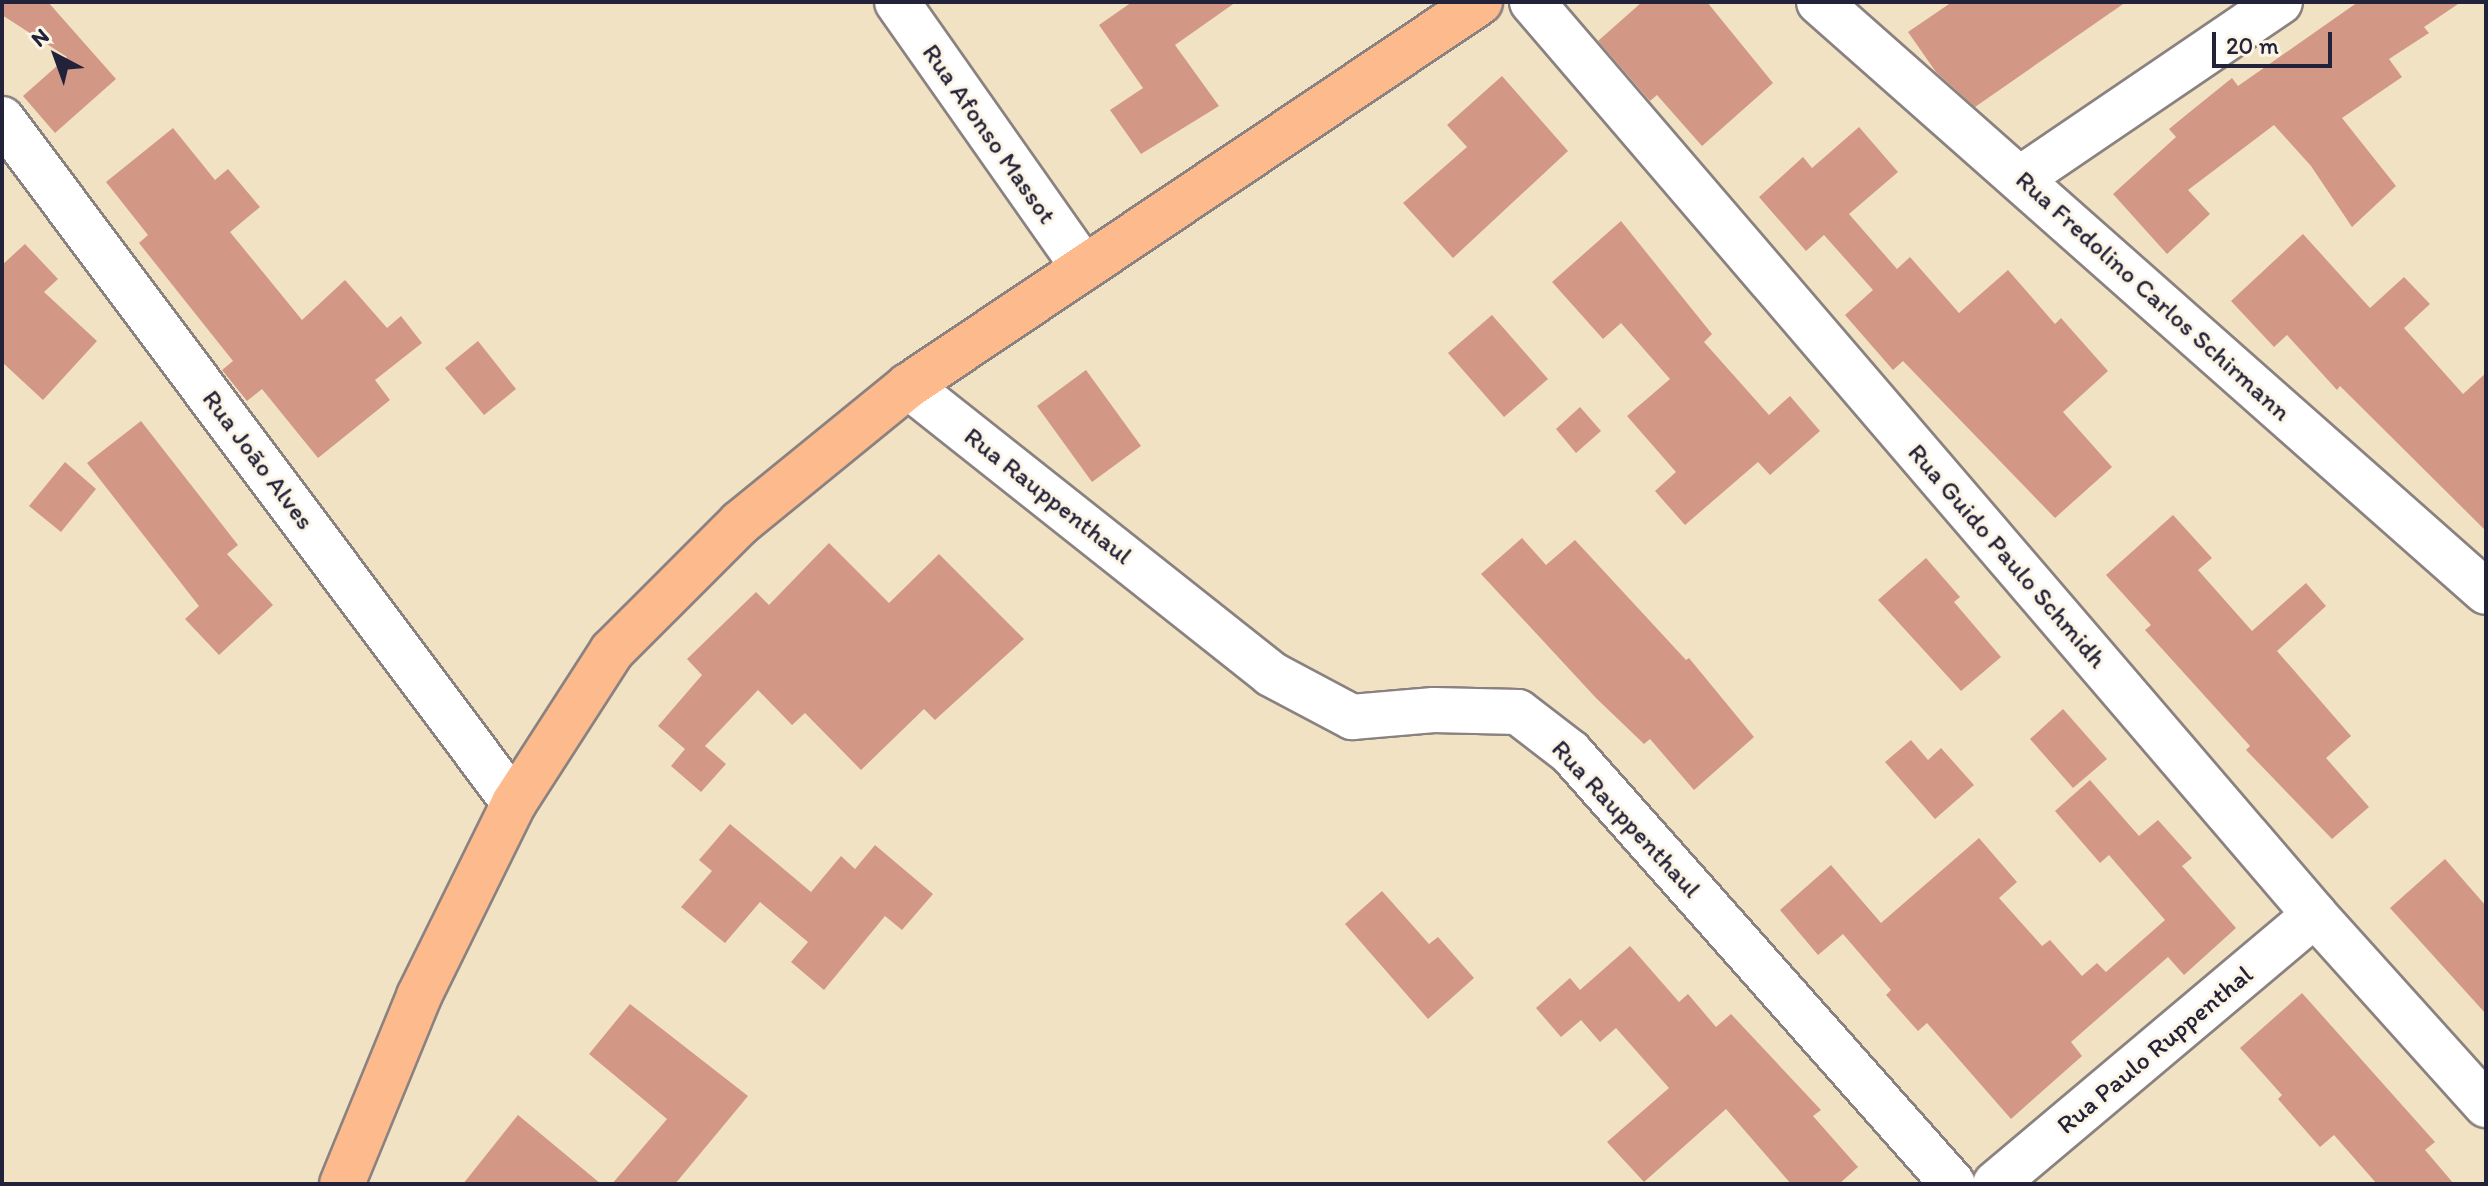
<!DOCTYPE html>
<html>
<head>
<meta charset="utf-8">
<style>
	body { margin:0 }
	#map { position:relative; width:2488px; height:1186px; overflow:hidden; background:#f1e2c4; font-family:Itim,sans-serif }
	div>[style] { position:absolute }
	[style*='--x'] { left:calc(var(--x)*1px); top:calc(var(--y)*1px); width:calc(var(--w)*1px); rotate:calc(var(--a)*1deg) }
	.building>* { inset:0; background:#d39885 }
	.roads { filter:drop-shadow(2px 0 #8a8280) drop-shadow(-2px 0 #8a8280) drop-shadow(0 2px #8a8280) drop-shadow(0 -2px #8a8280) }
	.minor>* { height:44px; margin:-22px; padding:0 22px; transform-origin:22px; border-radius:22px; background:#fff }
	.major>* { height:44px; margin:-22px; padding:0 22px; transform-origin:22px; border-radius:22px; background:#fcba8d }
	span { translate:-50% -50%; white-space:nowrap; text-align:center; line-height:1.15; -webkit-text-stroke:6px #fcf5e5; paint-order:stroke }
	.street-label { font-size:26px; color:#22223b }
	.frame { position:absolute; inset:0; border:4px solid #22223b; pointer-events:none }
	.north { position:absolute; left:16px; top:16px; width:80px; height:80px; -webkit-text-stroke:6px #fcf5e5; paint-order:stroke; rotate:319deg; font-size:22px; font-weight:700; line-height:32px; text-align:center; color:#22223b }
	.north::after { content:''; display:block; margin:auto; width:28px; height:36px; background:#22223b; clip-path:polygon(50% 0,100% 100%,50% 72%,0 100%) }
	.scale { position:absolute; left:2212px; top:32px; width:120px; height:36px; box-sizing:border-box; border:4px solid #22223b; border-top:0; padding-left:10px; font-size:24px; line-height:28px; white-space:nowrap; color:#22223b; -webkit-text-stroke:6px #fcf5e5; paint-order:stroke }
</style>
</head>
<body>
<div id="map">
	<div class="building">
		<i style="clip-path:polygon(2px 2px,48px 2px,116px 79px,55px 133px,23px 96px,67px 57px,2px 15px)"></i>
		<i style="clip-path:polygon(1132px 2px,1236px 2px,1175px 45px,1219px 106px,1141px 154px,1110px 110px,1143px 88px,1099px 25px)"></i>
		<i style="clip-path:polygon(1642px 2px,1707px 2px,1773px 83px,1702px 146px,1657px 95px,1650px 101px,1598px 41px)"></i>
		<i style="clip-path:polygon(1952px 2px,2126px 2px,1975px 107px,1936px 72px,1908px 32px)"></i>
		<i style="clip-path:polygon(2358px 2px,2461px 2px,2424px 27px,2429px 33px,2389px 59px,2402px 77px,2342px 118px,2396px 186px,2352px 227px,2311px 166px,2274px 125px,2188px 190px,2210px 214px,2167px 254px,2113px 194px,2176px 137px,2169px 129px,2191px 111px,2232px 78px,2238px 86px)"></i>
		<i style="clip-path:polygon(1502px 76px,1568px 151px,1453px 258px,1403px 203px,1467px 147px,1447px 125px)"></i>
		<i style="clip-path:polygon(1859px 127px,1898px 172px,1849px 214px,1897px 269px,1910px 257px,1959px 313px,2008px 270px,2055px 324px,2061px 318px,2108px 371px,2063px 412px,2112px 467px,2055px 518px,1903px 361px,1893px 370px,1845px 315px,1873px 290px,1824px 235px,1806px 251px,1759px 197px,1803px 157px,1812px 168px)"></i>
		<i style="clip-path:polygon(173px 128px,215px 180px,228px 169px,260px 207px,230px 232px,302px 320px,345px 280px,387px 328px,401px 316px,422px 343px,375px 380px,390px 400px,318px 458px,262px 389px,247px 401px,222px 370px,233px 361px,139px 243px,148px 235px,106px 182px)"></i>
		<i style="clip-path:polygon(1621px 221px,1712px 334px,1704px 342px,1769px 415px,1790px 396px,1820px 431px,1770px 475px,1758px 462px,1685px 525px,1655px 491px,1676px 472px,1627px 416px,1670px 379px,1621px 323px,1603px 339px,1552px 282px)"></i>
		<i style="clip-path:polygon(2303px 234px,2370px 308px,2404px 277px,2430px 304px,2404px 328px,2463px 394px,2486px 373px,2486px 531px,2340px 386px,2337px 390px,2287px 335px,2274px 347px,2231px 301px)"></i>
		<i style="clip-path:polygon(25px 244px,58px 279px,44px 292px,97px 341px,43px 400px,2px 362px,2px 265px)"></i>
		<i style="clip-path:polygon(1492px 315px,1548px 379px,1504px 417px,1448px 353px)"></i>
		<i style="clip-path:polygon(478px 341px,516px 389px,484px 415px,445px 368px)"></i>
		<i style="clip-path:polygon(1086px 370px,1141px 446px,1092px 482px,1037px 406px)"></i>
		<i style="clip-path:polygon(1580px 407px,1601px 431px,1576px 453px,1556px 429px)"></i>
		<i style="clip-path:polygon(141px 421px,238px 545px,227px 554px,273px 605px,219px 655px,185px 619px,199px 606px,87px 463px)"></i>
		<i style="clip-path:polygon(65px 462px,96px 489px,61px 532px,29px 506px)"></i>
		<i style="clip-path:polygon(2173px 515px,2212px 558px,2198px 570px,2252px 631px,2306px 583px,2326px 606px,2277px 651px,2351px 736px,2326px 758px,2369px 807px,2332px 839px,2246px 750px,2250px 746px,2145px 630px,2151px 625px,2106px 575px)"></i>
		<i style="clip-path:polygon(1522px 538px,1546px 565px,1575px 540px,1686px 660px,1689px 658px,1754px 737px,1694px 790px,1650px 739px,1644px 744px,1596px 698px,1481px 574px)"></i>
		<i style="clip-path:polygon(829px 543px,889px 603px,939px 554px,1024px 639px,935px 720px,924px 709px,861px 770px,805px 713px,792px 725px,758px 690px,705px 746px,726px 764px,701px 792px,671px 766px,685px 749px,658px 726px,702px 675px,687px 659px,756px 592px,769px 605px)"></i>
		<i style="clip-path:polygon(1926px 558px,1960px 597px,1954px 602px,2001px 657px,1961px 691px,1878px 600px)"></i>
		<i style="clip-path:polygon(2063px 709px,2107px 759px,2073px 788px,2030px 739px)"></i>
		<i style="clip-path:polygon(1911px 740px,1928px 760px,1941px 748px,1974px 785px,1935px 819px,1885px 762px)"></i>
		<i style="clip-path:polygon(2090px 780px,2139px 836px,2158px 820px,2192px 858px,2182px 866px,2236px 928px,2184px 975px,2168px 957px,2071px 1042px,2082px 1056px,2011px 1119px,1927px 1023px,1918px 1031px,1886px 995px,1891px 990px,1843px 934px,1818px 955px,1780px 910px,1831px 865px,1881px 923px,1979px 838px,2017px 882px,1999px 898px,2042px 946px,2050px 940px,2082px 976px,2097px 963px,2106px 972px,2165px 920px,2109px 855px,2100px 863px,2055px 811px)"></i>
		<i style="clip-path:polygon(730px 824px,811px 892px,841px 856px,855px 869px,875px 845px,933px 894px,902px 930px,885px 916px,824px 990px,791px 962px,808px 942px,760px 902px,725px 943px,681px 907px,712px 871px,699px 860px)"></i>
		<i style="clip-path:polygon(2445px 859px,2486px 906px,2486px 1014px,2390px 908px)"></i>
		<i style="clip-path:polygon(1382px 891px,1429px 944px,1438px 937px,1474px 978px,1428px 1019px,1345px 924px)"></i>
		<i style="clip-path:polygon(1630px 946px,1679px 1002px,1688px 994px,1716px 1027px,1731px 1014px,1821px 1110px,1813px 1116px,1858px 1167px,1839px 1184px,1791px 1184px,1726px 1109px,1644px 1182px,1607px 1142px,1669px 1088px,1616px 1028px,1600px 1042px,1581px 1020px,1561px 1037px,1536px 1008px,1570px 978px,1580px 990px)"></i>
		<i style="clip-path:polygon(2302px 993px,2435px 1142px,2425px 1150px,2454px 1184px,2377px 1184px,2334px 1135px,2320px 1147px,2278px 1099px,2282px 1095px,2240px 1048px)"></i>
		<i style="clip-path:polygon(630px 1004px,748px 1096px,675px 1184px,612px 1184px,667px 1119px,589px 1054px)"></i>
		<i style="clip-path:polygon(518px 1115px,601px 1184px,463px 1184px)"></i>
	</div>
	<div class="roads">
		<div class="minor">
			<i style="--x:897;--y:2;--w:322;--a:54.9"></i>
			<i style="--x:1532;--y:2;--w:1203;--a:49.38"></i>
			<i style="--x:2315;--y:915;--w:256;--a:48"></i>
			<i style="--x:1819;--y:2;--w:890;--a:41.49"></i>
			<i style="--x:2;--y:119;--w:854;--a:53.18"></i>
			<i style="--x:2021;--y:178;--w:313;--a:-34.2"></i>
			<i style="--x:908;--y:386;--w:463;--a:38.4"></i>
			<i style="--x:1271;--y:674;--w:92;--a:28"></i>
			<i style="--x:1352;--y:717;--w:82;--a:-4.9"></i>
			<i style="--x:1434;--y:710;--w:84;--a:1.4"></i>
			<i style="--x:1518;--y:712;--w:66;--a:37.6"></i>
			<i style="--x:1570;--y:752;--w:577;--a:48.44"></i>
			<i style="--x:1995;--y:1184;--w:418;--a:-40.1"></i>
		</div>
		<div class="major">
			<i style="--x:342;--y:1184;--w:203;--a:-67.7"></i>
			<i style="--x:419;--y:996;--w:215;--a:-63.8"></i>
			<i style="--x:514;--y:803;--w:181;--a:-57.2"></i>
			<i style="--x:612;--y:651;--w:181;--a:-45"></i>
			<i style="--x:740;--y:523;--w:217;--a:-39.2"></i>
			<i style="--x:908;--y:386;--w:689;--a:-33.87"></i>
		</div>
	</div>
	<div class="street-label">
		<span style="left:989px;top:134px;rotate:55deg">Rua Afonso Massot</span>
		<span style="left:2153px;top:296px;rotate:42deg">Rua Fredolino Carlos Schirmann</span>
		<span style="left:258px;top:460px;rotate:53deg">Rua João Alves</span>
		<span style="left:1048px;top:496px;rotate:38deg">Rua Rauppenthaul</span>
		<span style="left:2007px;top:556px;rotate:49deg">Rua Guido Paulo Schmidh</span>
		<span style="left:1626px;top:819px;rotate:47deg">Rua Rauppenthaul</span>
		<span style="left:2155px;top:1050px;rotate:-40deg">Rua Paulo Ruppenthal</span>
	</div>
	<div class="frame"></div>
	<div class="north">N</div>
	<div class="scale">20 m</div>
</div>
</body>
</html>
